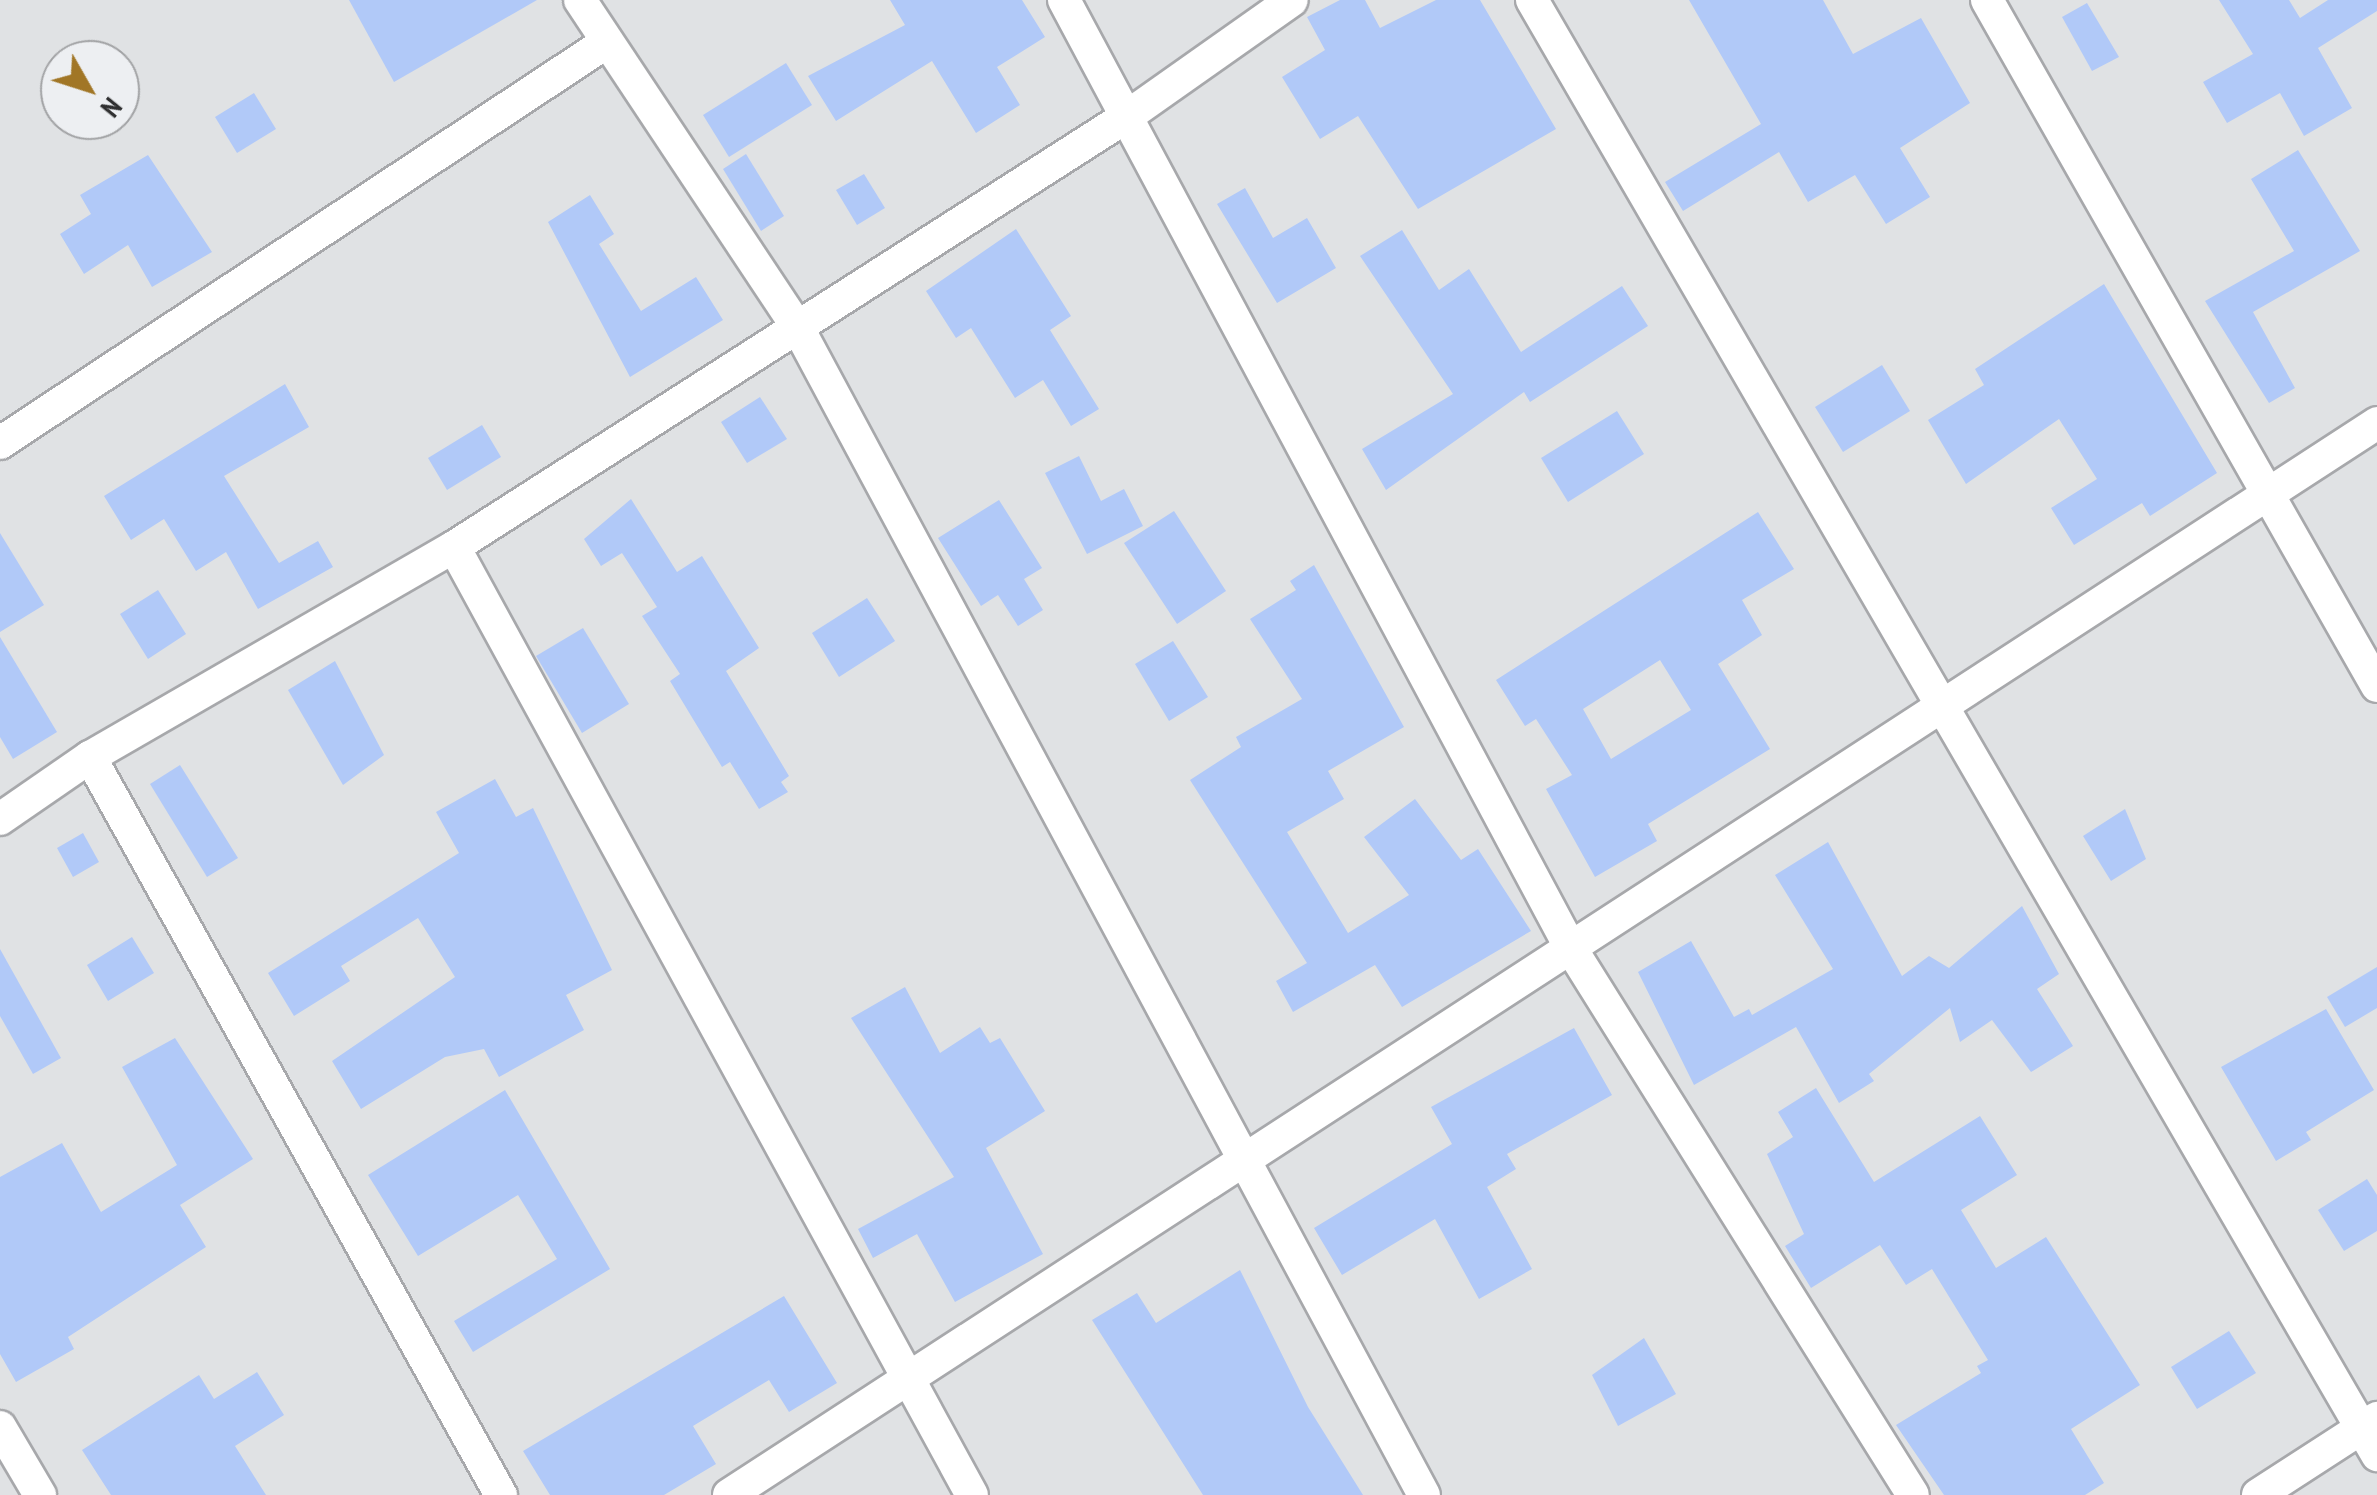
<!DOCTYPE html>
<html>
<head>
<meta charset="utf-8">
<style>
	body { margin:0 }
	#map { position:relative; width:2377px; height:1495px; overflow:hidden; background:#e0e2e4; font-family:"PT Sans Narrow",sans-serif }
	div>[style] { position:absolute }
	[style*='--x'] { left:calc(var(--x)*1px); top:calc(var(--y)*1px); width:calc(var(--w)*1px); rotate:calc(var(--a)*1deg) }
	.building>* { inset:0; background:#b1c9f8 }
	.roads { filter:drop-shadow(2px 0 #a7a8ab) drop-shadow(-2px 0 #a7a8ab) drop-shadow(0 2px #a7a8ab) drop-shadow(0 -2px #a7a8ab) }
	.minor>* { height:32px; margin:-16px; padding:0 16px; transform-origin:16px; border-radius:16px; background:#fff }
	span { translate:-50% -50%; white-space:nowrap; text-align:center; line-height:1.15; -webkit-text-stroke:8px #edeff2; paint-order:stroke }
	.north { position:absolute; left:40px; top:40px; width:100px; height:100px; box-sizing:border-box; background:#edeff2; border:2px solid #a1a2a4; border-radius:50%; rotate:129deg; font-size:28px; font-weight:700; line-height:40px; text-align:center; color:#2f2f30 }
	.north::after { content:''; display:block; margin:auto; width:35px; height:45px; background:#a17626; clip-path:polygon(50% 0,100% 100%,50% 72%,0 100%) }
</style>
</head>
<body>
<div id="map">
	<div class="building">
		<i style="clip-path:polygon(349px 0,537px 0,394px 82px)"></i>
		<i style="clip-path:polygon(890px 0,1022px 0,1045px 37px,997px 67px,1020px 105px,976px 133px,932px 61px,836px 121px,808px 76px,905px 25px)"></i>
		<i style="clip-path:polygon(1340px 0,1365px 0,1380px 28px,1436px 0,1480px 0,1556px 129px,1418px 209px,1358px 116px,1320px 139px,1282px 77px,1325px 50px,1307px 17px)"></i>
		<i style="clip-path:polygon(1689px 0,1823px 0,1853px 54px,1921px 18px,1970px 103px,1900px 148px,1930px 197px,1886px 224px,1855px 175px,1808px 202px,1779px 152px,1683px 211px,1665px 182px,1761px 124px)"></i>
		<i style="clip-path:polygon(2219px 0,2289px 0,2300px 18px,2328px 0,2377px 0,2377px 11px,2318px 48px,2352px 108px,2304px 136px,2280px 93px,2227px 123px,2203px 82px,2253px 54px)"></i>
		<i style="clip-path:polygon(2087px 3px,2119px 57px,2092px 71px,2062px 17px)"></i>
		<i style="clip-path:polygon(786px 63px,812px 105px,729px 157px,703px 115px)"></i>
		<i style="clip-path:polygon(254px 93px,276px 129px,237px 153px,215px 117px)"></i>
		<i style="clip-path:polygon(2298px 150px,2360px 251px,2253px 312px,2295px 388px,2269px 403px,2205px 301px,2294px 251px,2251px 179px)"></i>
		<i style="clip-path:polygon(746px 154px,784px 216px,761px 231px,723px 169px)"></i>
		<i style="clip-path:polygon(148px 155px,212px 252px,152px 287px,128px 245px,84px 274px,60px 234px,91px 214px,80px 195px)"></i>
		<i style="clip-path:polygon(864px 174px,885px 208px,857px 225px,836px 190px)"></i>
		<i style="clip-path:polygon(1245px 188px,1273px 238px,1307px 218px,1336px 268px,1277px 303px,1217px 204px)"></i>
		<i style="clip-path:polygon(590px 195px,614px 234px,599px 244px,641px 311px,696px 277px,723px 320px,630px 377px,548px 222px)"></i>
		<i style="clip-path:polygon(1016px 229px,1071px 316px,1050px 330px,1099px 409px,1071px 426px,1043px 380px,1015px 398px,971px 328px,956px 338px,926px 291px)"></i>
		<i style="clip-path:polygon(1402px 230px,1439px 290px,1469px 269px,1521px 352px,1622px 286px,1648px 326px,1530px 402px,1524px 392px,1386px 490px,1362px 449px,1453px 394px,1360px 256px)"></i>
		<i style="clip-path:polygon(2104px 284px,2217px 473px,2150px 516px,2142px 503px,2074px 545px,2051px 508px,2097px 479px,2059px 419px,1966px 484px,1928px 420px,1984px 385px,1975px 369px)"></i>
		<i style="clip-path:polygon(1882px 365px,1910px 411px,1843px 452px,1815px 407px)"></i>
		<i style="clip-path:polygon(285px 384px,309px 427px,224px 476px,279px 563px,318px 541px,333px 567px,258px 609px,226px 552px,196px 571px,164px 519px,131px 540px,104px 496px)"></i>
		<i style="clip-path:polygon(760px 397px,787px 439px,747px 463px,721px 422px)"></i>
		<i style="clip-path:polygon(1617px 411px,1644px 454px,1568px 502px,1541px 458px)"></i>
		<i style="clip-path:polygon(482px 425px,501px 457px,447px 490px,428px 458px)"></i>
		<i style="clip-path:polygon(1079px 456px,1101px 501px,1124px 489px,1143px 526px,1087px 554px,1045px 473px)"></i>
		<i style="clip-path:polygon(631px 499px,677px 572px,702px 556px,759px 648px,726px 671px,789px 776px,781px 782px,788px 792px,759px 809px,730px 762px,722px 767px,670px 681px,680px 674px,642px 616px,657px 607px,622px 553px,601px 566px,584px 539px)"></i>
		<i style="clip-path:polygon(999px 500px,1042px 568px,1024px 579px,1043px 610px,1018px 626px,998px 595px,981px 606px,938px 538px)"></i>
		<i style="clip-path:polygon(1174px 511px,1226px 591px,1177px 624px,1124px 543px)"></i>
		<i style="clip-path:polygon(evenodd,1758px 512px,1794px 569px,1742px 600px,1762px 635px,1718px 664px,1770px 749px,1648px 824px,1657px 841px,1595px 877px,1546px 789px,1572px 775px,1536px 719px,1525px 726px,1496px 680px,1758px 512px,1660px 660px,1691px 710px,1611px 759px,1583px 709px,1660px 660px)"></i>
		<i style="clip-path:polygon(0 533px,44px 605px,0 632px)"></i>
		<i style="clip-path:polygon(1314px 565px,1404px 727px,1328px 771px,1344px 799px,1287px 832px,1348px 933px,1409px 895px,1364px 837px,1415px 799px,1461px 860px,1478px 849px,1531px 931px,1402px 1007px,1375px 965px,1293px 1012px,1276px 981px,1307px 963px,1190px 780px,1241px 747px,1236px 737px,1302px 699px,1250px 619px,1296px 590px,1290px 581px)"></i>
		<i style="clip-path:polygon(158px 590px,186px 634px,148px 659px,120px 614px)"></i>
		<i style="clip-path:polygon(867px 598px,895px 641px,839px 677px,812px 633px)"></i>
		<i style="clip-path:polygon(583px 628px,629px 704px,582px 733px,536px 656px)"></i>
		<i style="clip-path:polygon(0 637px,57px 732px,13px 759px,0 737px)"></i>
		<i style="clip-path:polygon(1173px 641px,1208px 697px,1169px 721px,1135px 664px)"></i>
		<i style="clip-path:polygon(335px 661px,384px 755px,343px 785px,288px 690px)"></i>
		<i style="clip-path:polygon(180px 765px,238px 858px,207px 877px,150px 784px)"></i>
		<i style="clip-path:polygon(495px 779px,516px 817px,533px 808px,612px 970px,566px 995px,584px 1030px,499px 1077px,484px 1049px,445px 1057px,361px 1109px,332px 1061px,455px 977px,418px 918px,341px 966px,350px 981px,294px 1016px,268px 973px,459px 853px,436px 812px)"></i>
		<i style="clip-path:polygon(2125px 809px,2146px 859px,2111px 881px,2083px 836px)"></i>
		<i style="clip-path:polygon(83px 833px,99px 862px,73px 877px,57px 848px)"></i>
		<i style="clip-path:polygon(1828px 842px,1902px 976px,1929px 956px,1949px 968px,2022px 906px,2059px 974px,2037px 989px,2073px 1046px,2031px 1072px,1992px 1020px,1960px 1042px,1950px 1008px,1869px 1074px,1874px 1081px,1839px 1103px,1796px 1027px,1694px 1085px,1638px 972px,1691px 941px,1734px 1017px,1749px 1009px,1752px 1015px,1833px 969px,1775px 875px)"></i>
		<i style="clip-path:polygon(132px 937px,154px 973px,108px 1001px,87px 965px)"></i>
		<i style="clip-path:polygon(0 949px,61px 1058px,33px 1074px,0 1016px)"></i>
		<i style="clip-path:polygon(2377px 967px,2377px 1008px,2345px 1027px,2327px 997px)"></i>
		<i style="clip-path:polygon(905px 987px,940px 1053px,980px 1027px,990px 1043px,1000px 1038px,1045px 1111px,986px 1148px,1043px 1254px,955px 1302px,917px 1234px,873px 1258px,858px 1229px,954px 1177px,851px 1018px)"></i>
		<i style="clip-path:polygon(2326px 1009px,2374px 1090px,2306px 1132px,2311px 1140px,2276px 1161px,2221px 1067px)"></i>
		<i style="clip-path:polygon(1574px 1028px,1612px 1095px,1507px 1154px,1516px 1169px,1487px 1187px,1532px 1269px,1479px 1299px,1435px 1219px,1342px 1275px,1314px 1228px,1452px 1144px,1431px 1107px)"></i>
		<i style="clip-path:polygon(175px 1038px,253px 1159px,180px 1205px,206px 1247px,68px 1337px,74px 1349px,16px 1382px,0 1354px,0 1177px,62px 1143px,101px 1212px,177px 1165px,122px 1067px)"></i>
		<i style="clip-path:polygon(1816px 1088px,1874px 1182px,1980px 1116px,2017px 1175px,1961px 1210px,1996px 1268px,2046px 1237px,2140px 1385px,2071px 1429px,2104px 1483px,2085px 1495px,1944px 1495px,1896px 1425px,1981px 1373px,1977px 1366px,1988px 1360px,1932px 1269px,1906px 1285px,1880px 1245px,1811px 1288px,1785px 1246px,1804px 1234px,1767px 1154px,1793px 1137px,1778px 1112px)"></i>
		<i style="clip-path:polygon(505px 1090px,610px 1269px,473px 1352px,454px 1321px,557px 1259px,518px 1195px,418px 1256px,368px 1175px)"></i>
		<i style="clip-path:polygon(2367px 1179px,2377px 1195px,2377px 1231px,2344px 1251px,2318px 1210px)"></i>
		<i style="clip-path:polygon(1240px 1270px,1308px 1407px,1363px 1495px,1203px 1495px,1092px 1320px,1137px 1293px,1156px 1323px)"></i>
		<i style="clip-path:polygon(784px 1296px,837px 1383px,789px 1412px,769px 1380px,693px 1426px,716px 1464px,664px 1495px,550px 1495px,523px 1451px)"></i>
		<i style="clip-path:polygon(2229px 1331px,2256px 1373px,2197px 1409px,2171px 1367px)"></i>
		<i style="clip-path:polygon(1644px 1338px,1676px 1394px,1618px 1426px,1592px 1375px)"></i>
		<i style="clip-path:polygon(257px 1372px,284px 1415px,235px 1446px,266px 1495px,111px 1495px,82px 1450px,199px 1375px,214px 1399px)"></i>
	</div>
	<div class="roads">
		<div class="minor">
			<i style="--x:580;--y:0;--w:394;--a:56.4"></i>
			<i style="--x:798;--y:328;--w:1324;--a:61.79"></i>
			<i style="--x:1064;--y:0;--w:1074;--a:61.88"></i>
			<i style="--x:1570;--y:947;--w:646;--a:57.96"></i>
			<i style="--x:1532;--y:0;--w:1683;--a:59.85"></i>
			<i style="--x:1987;--y:0;--w:789;--a:60.38"></i>
			<i style="--x:0;--y:443;--w:727;--a:-33.45"></i>
			<i style="--x:454;--y:547;--w:1080;--a:61.35"></i>
			<i style="--x:90;--y:757;--w:845;--a:60.89"></i>
			<i style="--x:0;--y:819;--w:109;--a:-34.6"></i>
			<i style="--x:90;--y:757;--w:420;--a:-30"></i>
			<i style="--x:454;--y:547;--w:801;--a:-32.62"></i>
			<i style="--x:1129;--y:115;--w:199;--a:-35.2"></i>
			<i style="--x:0;--y:1427;--w:79;--a:59.5"></i>
			<i style="--x:729;--y:1495;--w:1966;--a:-33.04"></i>
			<i style="--x:2258;--y:1495;--w:142;--a:-32.9"></i>
		</div>
	</div>
	<div class="north">N</div>
</div>
</body>
</html>
